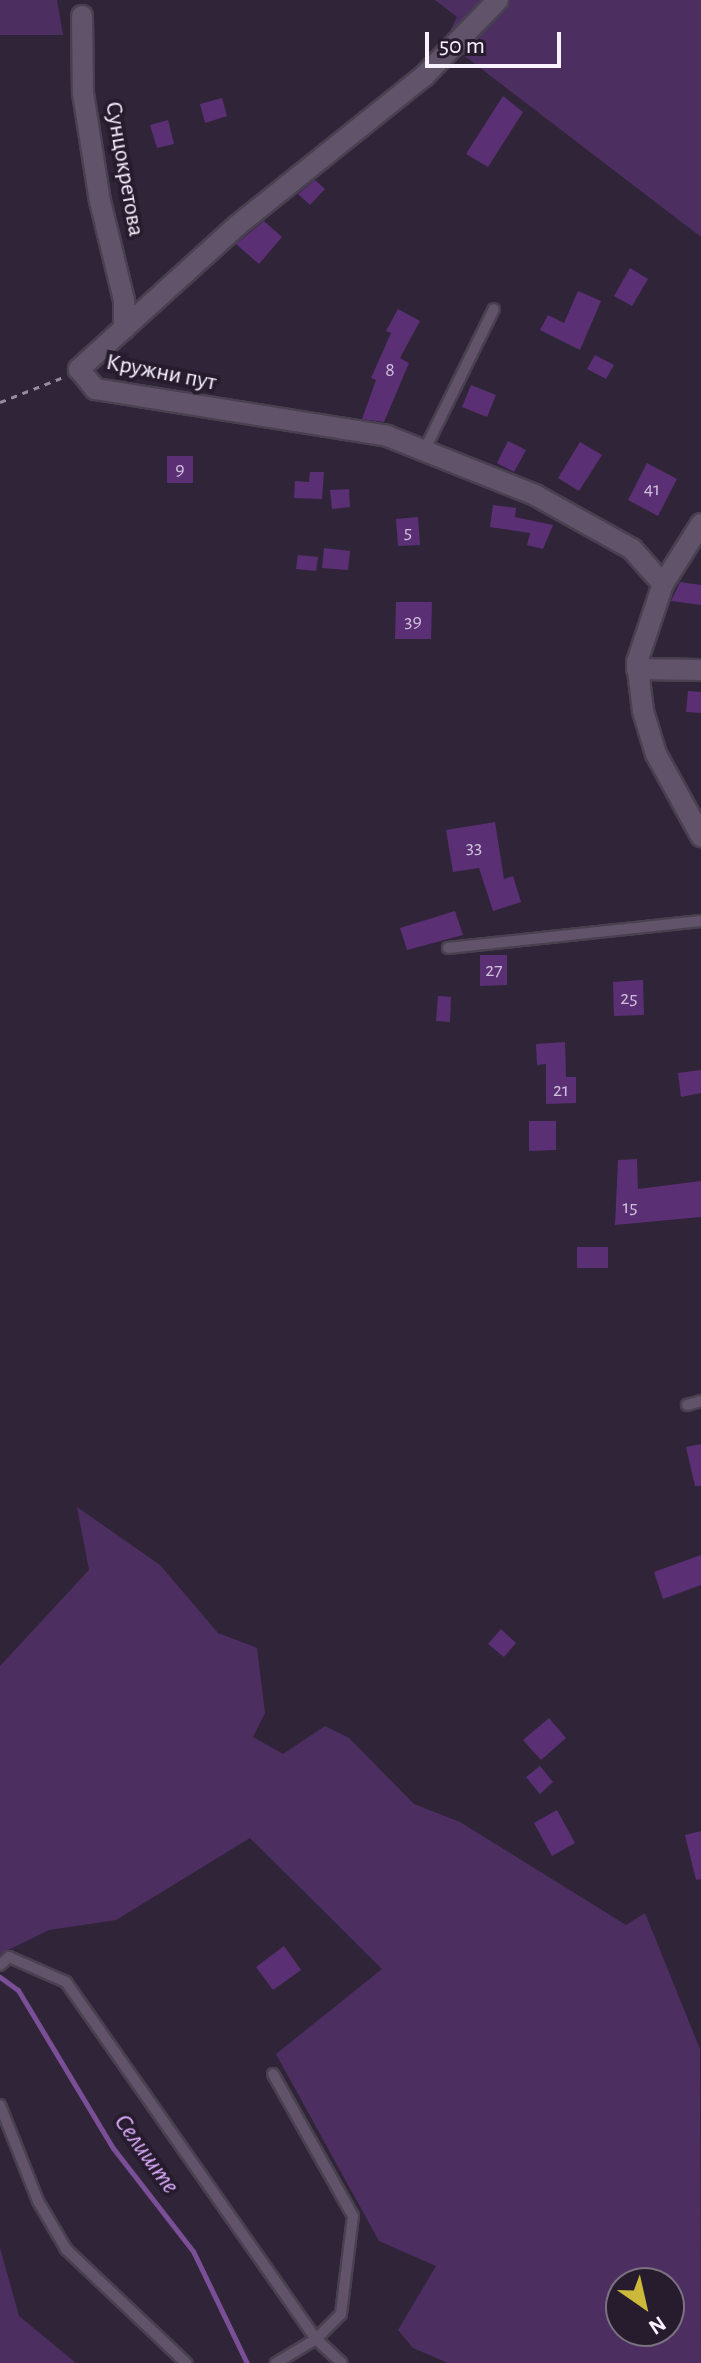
<!DOCTYPE html>
<html>
<head>
<meta charset="utf-8">
<style>
	body { margin:0 }
	#map { position:relative; width:701px; height:2363px; overflow:hidden; background:#302538; font-family:"Alegreya Sans",sans-serif }
	div>[style] { position:absolute }
	[style*='--x'] { left:calc(var(--x)*1px); top:calc(var(--y)*1px); width:calc(var(--w)*1px); rotate:calc(var(--a)*1deg) }
	.green>* { inset:0; background:#4d2e60 }
	.stream>* { height:5px; margin:-2.5px; padding:0 2.5px; transform-origin:2.5px; border-radius:2.5px; background:#7b4f97 }
	.building>* { inset:0; background:#5a2f74 }
	.path>* { height:3px; margin-top:-1.5px; transform-origin:0; background:repeating-linear-gradient(90deg,#968d9d 0 6px,transparent 0 12px) }
	.roads { filter:drop-shadow(2px 0 #494050) drop-shadow(-2px 0 #494050) drop-shadow(0 2px #494050) drop-shadow(0 -2px #494050) }
	.service>* { height:10px; margin:-5px; padding:0 5px; transform-origin:5px; border-radius:5px; background:#61546a }
	.minor>* { height:20px; margin:-10px; padding:0 10px; transform-origin:10px; border-radius:10px; background:#61546a }
	span { translate:-50% -50%; white-space:nowrap; text-align:center; line-height:1.15; -webkit-text-stroke:8px #261c2e; paint-order:stroke }
	.number-label { font-size:20px; color:#d0c0dc }
	.number-label span { -webkit-text-stroke-width:0 }
	.street-label { font-size:24px; color:#f8f1fe }
	.water-label { font-size:26px; color:#daabfa; font-style:italic }
	.north { position:absolute; left:605px; top:2267px; width:80px; height:80px; box-sizing:border-box; background:#261c2e; border:2px solid #7a7181; border-radius:50%; rotate:146deg; font-size:22px; font-weight:700; line-height:32px; text-align:center; color:#f8f1fe }
	.north::after { content:''; display:block; margin:auto; width:28px; height:36px; background:#ccb939; clip-path:polygon(50% 0,100% 100%,50% 72%,0 100%) }
	.scale { position:absolute; left:425px; top:32px; width:136px; height:36px; box-sizing:border-box; border:4px solid #f8f1fe; border-top:0; padding-left:10px; font-size:24px; line-height:28px; white-space:nowrap; color:#f8f1fe; -webkit-text-stroke:6px #261c2e; paint-order:stroke }
</style>
</head>
<body>
<div id="map">
	<div class="green">
		<i style="clip-path:polygon(0 0,57px 0,63px 35px,0 35px)"></i>
		<i style="clip-path:polygon(435px 0,701px 0,701px 237px,445px 41px,457px 17px)"></i>
		<i style="clip-path:polygon(evenodd,77px 1507px,160px 1565px,218px 1633px,257px 1648px,265px 1713px,253px 1737px,283px 1754px,325px 1726px,349px 1738px,414px 1804px,460px 1822px,626px 1925px,645px 1913px,700px 2049px,701px 2363px,448px 2363px,413px 2348px,398px 2330px,436px 2266px,379px 2241px,276px 2054px,382px 1969px,250px 1838px,116px 1920px,49px 1930px,0 1954px,0 1666px,89px 1570px,77px 1507px,621px 2283px,669px 2283px,669px 2331px,621px 2331px,621px 2283px)"></i>
		<i style="clip-path:polygon(0 2248px,19px 2316px,76px 2363px,0 2363px)"></i>
	</div>
	<div class="stream">
		<i style="--x:0;--y:1977;--w:22;--a:36"></i>
		<i style="--x:18;--y:1990;--w:184;--a:59"></i>
		<i style="--x:113;--y:2148;--w:130;--a:52.2"></i>
		<i style="--x:193;--y:2251;--w:124;--a:64.3"></i>
	</div>
	<div class="building">
		<i style="clip-path:polygon(503px 96px,523px 112px,488px 167px,466px 154px)"></i>
		<i style="clip-path:polygon(222px 98px,227px 116px,205px 123px,200px 104px)"></i>
		<i style="clip-path:polygon(168px 120px,174px 144px,157px 148px,150px 125px)"></i>
		<i style="clip-path:polygon(315px 180px,325px 189px,310px 205px,298px 194px)"></i>
		<i style="clip-path:polygon(264px 221px,282px 237px,259px 264px,236px 244px)"></i>
		<i style="clip-path:polygon(630px 268px,648px 279px,632px 306px,614px 296px)"></i>
		<i style="clip-path:polygon(578px 291px,601px 301px,580px 350px,540px 330px,548px 315px,564px 323px)"></i>
		<i style="clip-path:polygon(398px 309px,420px 321px,400px 358px,409px 363px,384px 422px,362px 419px,376px 380px,371px 378px,391px 333px,386px 331px)"></i>
		<i style="clip-path:polygon(595px 355px,614px 365px,606px 379px,587px 369px)"></i>
		<i style="clip-path:polygon(471px 385px,496px 395px,487px 417px,462px 407px)"></i>
		<i style="clip-path:polygon(508px 441px,526px 450px,514px 472px,497px 463px)"></i>
		<i style="clip-path:polygon(580px 442px,602px 455px,579px 491px,558px 478px)"></i>
		<i style="clip-path:polygon(167px 456px,193px 456px,193px 483px,167px 483px)"></i>
		<i style="clip-path:polygon(647px 463px,677px 479px,658px 516px,628px 500px)"></i>
		<i style="clip-path:polygon(310px 472px,324px 472px,322px 499px,294px 498px,295px 481px,309px 482px)"></i>
		<i style="clip-path:polygon(349px 489px,350px 507px,332px 509px,330px 490px)"></i>
		<i style="clip-path:polygon(493px 505px,516px 508px,515px 517px,553px 525px,543px 549px,527px 545px,530px 533px,490px 527px)"></i>
		<i style="clip-path:polygon(418px 517px,420px 545px,398px 546px,396px 519px)"></i>
		<i style="clip-path:polygon(324px 548px,350px 551px,348px 570px,322px 568px)"></i>
		<i style="clip-path:polygon(298px 555px,318px 557px,316px 571px,296px 569px)"></i>
		<i style="clip-path:polygon(680px 582px,701px 585px,701px 605px,671px 601px)"></i>
		<i style="clip-path:polygon(396px 602px,432px 602px,431px 639px,395px 639px)"></i>
		<i style="clip-path:polygon(688px 691px,701px 692px,701px 713px,686px 712px)"></i>
		<i style="clip-path:polygon(495px 822px,504px 879px,513px 876px,521px 902px,493px 911px,479px 868px,453px 872px,446px 830px)"></i>
		<i style="clip-path:polygon(455px 911px,463px 935px,407px 950px,400px 928px)"></i>
		<i style="clip-path:polygon(480px 955px,507px 955px,507px 985px,480px 986px)"></i>
		<i style="clip-path:polygon(643px 980px,644px 1015px,614px 1016px,613px 982px)"></i>
		<i style="clip-path:polygon(438px 996px,451px 997px,450px 1022px,436px 1021px)"></i>
		<i style="clip-path:polygon(565px 1042px,566px 1077px,576px 1077px,576px 1103px,546px 1104px,546px 1064px,537px 1065px,536px 1044px)"></i>
		<i style="clip-path:polygon(701px 1070px,701px 1093px,681px 1097px,678px 1073px)"></i>
		<i style="clip-path:polygon(529px 1121px,556px 1121px,556px 1150px,529px 1151px)"></i>
		<i style="clip-path:polygon(637px 1159px,638px 1189px,701px 1181px,701px 1217px,615px 1225px,618px 1160px)"></i>
		<i style="clip-path:polygon(577px 1247px,608px 1247px,608px 1268px,577px 1268px)"></i>
		<i style="clip-path:polygon(701px 1444px,701px 1486px,695px 1486px,686px 1447px)"></i>
		<i style="clip-path:polygon(701px 1555px,701px 1585px,663px 1599px,654px 1572px)"></i>
		<i style="clip-path:polygon(501px 1629px,516px 1643px,504px 1657px,488px 1644px)"></i>
		<i style="clip-path:polygon(549px 1718px,566px 1738px,541px 1760px,523px 1740px)"></i>
		<i style="clip-path:polygon(540px 1766px,553px 1782px,540px 1794px,526px 1777px)"></i>
		<i style="clip-path:polygon(557px 1810px,575px 1843px,552px 1856px,534px 1823px)"></i>
		<i style="clip-path:polygon(701px 1831px,701px 1879px,696px 1880px,685px 1835px)"></i>
		<i style="clip-path:polygon(284px 1946px,301px 1970px,273px 1990px,256px 1967px)"></i>
	</div>
	<div class="path">
		<i style="--x:0;--y:402;--w:66;--a:-21.5"></i>
	</div>
	<div class="roads">
		<div class="service">
			<i style="--x:424;--y:451;--w:158;--a:-63.8"></i>
			<i style="--x:448;--y:948;--w:254;--a:-6.1"></i>
			<i style="--x:687;--y:1405;--w:15;--a:-16"></i>
			<i style="--x:0;--y:1965;--w:12;--a:-42"></i>
			<i style="--x:9;--y:1957;--w:62;--a:23.7"></i>
			<i style="--x:66;--y:1982;--w:436;--a:55"></i>
			<i style="--x:316;--y:2339;--w:35;--a:43"></i>
			<i style="--x:273;--y:2074;--w:163;--a:60.6"></i>
			<i style="--x:353;--y:2216;--w:99;--a:97"></i>
			<i style="--x:341;--y:2314;--w:35;--a:135"></i>
			<i style="--x:316;--y:2339;--w:47;--a:149"></i>
			<i style="--x:0;--y:2105;--w:103;--a:68.4"></i>
			<i style="--x:38;--y:2201;--w:56;--a:59.7"></i>
			<i style="--x:66;--y:2249;--w:166;--a:43.5"></i>
		</div>
		<div class="minor">
			<i style="--x:498;--y:0;--w:106;--a:134.2"></i>
			<i style="--x:424;--y:76;--w:238;--a:141.3"></i>
			<i style="--x:238;--y:225;--w:215;--a:137.8"></i>
			<i style="--x:79;--y:369;--w:26;--a:51"></i>
			<i style="--x:95;--y:389;--w:296;--a:9.1"></i>
			<i style="--x:387;--y:436;--w:159;--a:21.7"></i>
			<i style="--x:535;--y:495;--w:111;--a:29.1"></i>
			<i style="--x:632;--y:549;--w:47;--a:48.5"></i>
			<i style="--x:82;--y:16;--w:77;--a:89.3"></i>
			<i style="--x:83;--y:93;--w:109;--a:81.1"></i>
			<i style="--x:100;--y:201;--w:102;--a:76.4"></i>
			<i style="--x:124;--y:300;--w:29;--a:90"></i>
			<i style="--x:701;--y:524;--w:71;--a:122.3"></i>
			<i style="--x:663;--y:584;--w:82;--a:108.4"></i>
			<i style="--x:637;--y:662;--w:49;--a:83"></i>
			<i style="--x:643;--y:711;--w:45;--a:73.2"></i>
			<i style="--x:656;--y:754;--w:94;--a:61.2"></i>
			<i style="--x:637;--y:669;--w:64;--a:0.9"></i>
		</div>
	</div>
	<div class="number-label">
		<span style="left:390px;top:370px">8</span>
		<span style="left:180px;top:469px">9</span>
		<span style="left:652px;top:489px">41</span>
		<span style="left:408px;top:532px">5</span>
		<span style="left:413px;top:621px">39</span>
		<span style="left:474px;top:847px">33</span>
		<span style="left:494px;top:970px">27</span>
		<span style="left:629px;top:998px">25</span>
		<span style="left:561px;top:1090px">21</span>
		<span style="left:630px;top:1207px">15</span>
	</div>
	<div class="street-label">
		<span style="left:124px;top:169px;rotate:80deg">Сунцокретова</span>
		<span style="left:161px;top:373px;rotate:11deg">Кружни пут</span>
	</div>
	<div class="water-label">
		<span style="left:146px;top:2154px;rotate:54deg">Селиште</span>
	</div>
	<div class="north">N</div>
	<div class="scale">50 m</div>
</div>
</body>
</html>
